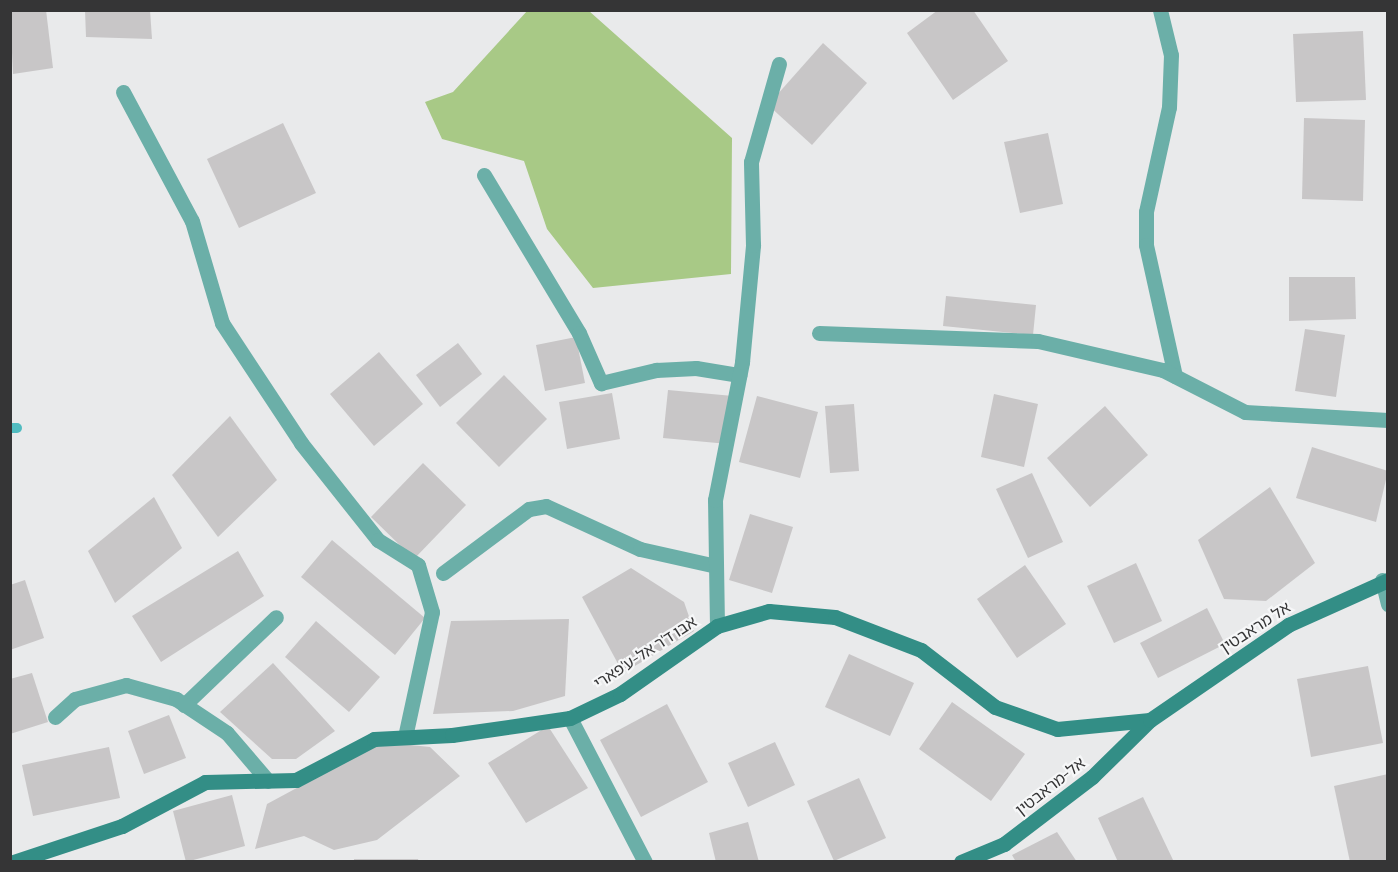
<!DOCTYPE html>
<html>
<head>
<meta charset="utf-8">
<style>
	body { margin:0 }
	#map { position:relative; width:1398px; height:872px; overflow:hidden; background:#e9eaeb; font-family:Barlow,"Noto Sans Hebrew",sans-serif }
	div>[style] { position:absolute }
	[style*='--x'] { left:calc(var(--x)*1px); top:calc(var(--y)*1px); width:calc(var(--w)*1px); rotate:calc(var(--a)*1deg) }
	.forest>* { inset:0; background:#a8c986 }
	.stream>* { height:10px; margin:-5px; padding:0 5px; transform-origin:5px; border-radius:5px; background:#51bcc0 }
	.building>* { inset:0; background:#c8c6c7 }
	.lane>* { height:15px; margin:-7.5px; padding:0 7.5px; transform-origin:7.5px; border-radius:7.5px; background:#6bafa8 }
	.street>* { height:15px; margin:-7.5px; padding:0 7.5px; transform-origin:7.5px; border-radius:7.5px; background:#6bafa8 }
	.secondary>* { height:15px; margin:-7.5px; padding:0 7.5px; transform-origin:7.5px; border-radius:7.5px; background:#338e86 }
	span { translate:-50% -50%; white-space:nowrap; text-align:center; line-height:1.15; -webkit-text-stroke:4.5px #f6f7f8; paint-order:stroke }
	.street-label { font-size:16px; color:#353536 }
	.frame { position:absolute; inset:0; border:12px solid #353536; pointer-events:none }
</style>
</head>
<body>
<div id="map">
	<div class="forest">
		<i style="clip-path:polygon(528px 10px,589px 11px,732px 138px,731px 274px,593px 288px,547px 229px,524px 161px,442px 139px,425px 102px,453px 92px)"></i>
	</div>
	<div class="stream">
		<i style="--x:10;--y:428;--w:7;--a:0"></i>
	</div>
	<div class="building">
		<i style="clip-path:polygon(10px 10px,46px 10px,53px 68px,13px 74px)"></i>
		<i style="clip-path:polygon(85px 10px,150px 10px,152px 39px,86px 37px)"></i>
		<i style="clip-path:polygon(938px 10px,973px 10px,1008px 61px,953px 100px,907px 33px)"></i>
		<i style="clip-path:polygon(1363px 31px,1366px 100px,1296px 102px,1293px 34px)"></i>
		<i style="clip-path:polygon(823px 43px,867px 83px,812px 145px,768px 105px)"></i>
		<i style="clip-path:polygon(1304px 118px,1365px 120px,1363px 201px,1302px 199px)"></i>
		<i style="clip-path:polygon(283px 123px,316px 193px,239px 228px,207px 159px)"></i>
		<i style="clip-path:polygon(1048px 133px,1063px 204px,1020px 213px,1004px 142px)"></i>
		<i style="clip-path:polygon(1289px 277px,1355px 277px,1356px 319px,1289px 321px)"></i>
		<i style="clip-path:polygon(946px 296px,1036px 305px,1033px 335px,943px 326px)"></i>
		<i style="clip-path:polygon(1305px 329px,1345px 335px,1336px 397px,1295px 391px)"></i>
		<i style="clip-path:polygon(576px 337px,585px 383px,545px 391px,536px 345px)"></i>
		<i style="clip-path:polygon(458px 343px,482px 374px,440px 407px,416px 375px)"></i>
		<i style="clip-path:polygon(379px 352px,423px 404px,374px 446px,330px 394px)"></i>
		<i style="clip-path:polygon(504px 375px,547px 419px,499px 467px,456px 423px)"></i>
		<i style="clip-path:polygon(668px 390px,733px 396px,728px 444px,663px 438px)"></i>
		<i style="clip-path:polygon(612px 393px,620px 439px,567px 449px,559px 402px)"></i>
		<i style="clip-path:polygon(994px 394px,1038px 404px,1024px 467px,981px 457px)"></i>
		<i style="clip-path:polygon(757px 396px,818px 412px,800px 478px,739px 462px)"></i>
		<i style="clip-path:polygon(854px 404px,859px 471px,830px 473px,825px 406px)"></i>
		<i style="clip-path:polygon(1105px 406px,1148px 455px,1090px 507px,1047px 458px)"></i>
		<i style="clip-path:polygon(230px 416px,277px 480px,218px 537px,172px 475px)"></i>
		<i style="clip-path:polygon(1312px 447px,1388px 471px,1376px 522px,1296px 498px)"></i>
		<i style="clip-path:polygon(423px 463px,466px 505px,414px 559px,371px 517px)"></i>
		<i style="clip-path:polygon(1032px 473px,1063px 542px,1028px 558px,996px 489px)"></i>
		<i style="clip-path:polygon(1270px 487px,1315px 563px,1266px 601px,1224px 599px,1198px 540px)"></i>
		<i style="clip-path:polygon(154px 497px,182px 548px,115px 603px,88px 551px)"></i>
		<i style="clip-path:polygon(750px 514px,793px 527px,772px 593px,729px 580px)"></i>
		<i style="clip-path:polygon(332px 540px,425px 618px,395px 655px,301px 577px)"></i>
		<i style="clip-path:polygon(238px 551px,264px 596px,161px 662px,132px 616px)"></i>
		<i style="clip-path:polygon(1136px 563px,1162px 621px,1114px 643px,1087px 586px)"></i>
		<i style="clip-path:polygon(1025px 565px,1066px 624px,1017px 658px,977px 599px)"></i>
		<i style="clip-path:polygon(631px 568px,684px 602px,694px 631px,623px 673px,582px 597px)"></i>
		<i style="clip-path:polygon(25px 580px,44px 638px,10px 650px,10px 585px)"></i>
		<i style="clip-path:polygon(1207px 608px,1225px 644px,1158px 678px,1140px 643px)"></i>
		<i style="clip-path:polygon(569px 619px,565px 696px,513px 711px,433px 714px,451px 621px)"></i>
		<i style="clip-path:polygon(316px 621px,380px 677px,349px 712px,285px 657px)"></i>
		<i style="clip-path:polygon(849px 654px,914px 683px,890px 736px,825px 707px)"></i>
		<i style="clip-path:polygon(273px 663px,335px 731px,296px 759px,272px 759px,220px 712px)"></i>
		<i style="clip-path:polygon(1368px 666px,1383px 743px,1311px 757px,1297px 679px)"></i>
		<i style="clip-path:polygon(32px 673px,48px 722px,10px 734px,10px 679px)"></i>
		<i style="clip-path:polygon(952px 702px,1025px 754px,991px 801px,919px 749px)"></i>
		<i style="clip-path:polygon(667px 704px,708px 782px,641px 817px,600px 740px)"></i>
		<i style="clip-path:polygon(169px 715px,186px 758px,144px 774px,128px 731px)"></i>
		<i style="clip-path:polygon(548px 726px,588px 788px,526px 823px,488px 763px)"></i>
		<i style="clip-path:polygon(382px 742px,430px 747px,460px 776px,377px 840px,334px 850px,304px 836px,255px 849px,267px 804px)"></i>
		<i style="clip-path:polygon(775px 742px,795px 785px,748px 807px,728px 763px)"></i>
		<i style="clip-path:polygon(109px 747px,120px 798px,33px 816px,22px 765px)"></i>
		<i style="clip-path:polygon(1388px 774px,1388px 862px,1350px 862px,1334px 786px)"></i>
		<i style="clip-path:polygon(859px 778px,886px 838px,834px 861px,807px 801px)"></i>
		<i style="clip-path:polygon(232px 795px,245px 846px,186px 862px,173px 811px)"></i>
		<i style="clip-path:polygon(1143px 797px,1174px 862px,1118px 862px,1098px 818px)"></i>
		<i style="clip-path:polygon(748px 822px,759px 862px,716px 862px,709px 833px)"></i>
		<i style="clip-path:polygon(1057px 832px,1077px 862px,1016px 862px,1012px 855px)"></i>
		<i style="clip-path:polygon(354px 859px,418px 859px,419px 862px,354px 862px)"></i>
	</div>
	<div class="lane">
		<i style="--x:184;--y:705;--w:127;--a:-43.7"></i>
	</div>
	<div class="street">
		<i style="--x:1160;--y:10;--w:46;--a:76.3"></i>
		<i style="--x:1171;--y:55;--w:52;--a:92.2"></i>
		<i style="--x:1169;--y:107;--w:107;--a:102.4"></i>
		<i style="--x:1146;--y:212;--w:33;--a:90"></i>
		<i style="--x:1146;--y:245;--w:134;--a:77.5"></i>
		<i style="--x:123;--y:92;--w:146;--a:61.9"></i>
		<i style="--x:192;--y:221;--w:106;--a:73.6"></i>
		<i style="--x:222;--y:323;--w:144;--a:56.6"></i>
		<i style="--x:301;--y:443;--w:124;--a:51.6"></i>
		<i style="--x:378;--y:540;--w:47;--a:32"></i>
		<i style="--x:418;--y:565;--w:49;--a:73.4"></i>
		<i style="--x:432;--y:612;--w:128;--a:102.2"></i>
		<i style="--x:484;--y:175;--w:184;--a:59"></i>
		<i style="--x:579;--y:333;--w:55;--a:66.3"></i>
		<i style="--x:601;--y:383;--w:57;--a:-13.3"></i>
		<i style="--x:656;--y:370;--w:40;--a:-2.9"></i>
		<i style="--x:696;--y:368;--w:44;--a:9.2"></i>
		<i style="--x:819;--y:333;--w:219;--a:2.1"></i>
		<i style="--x:1038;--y:341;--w:128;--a:13.1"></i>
		<i style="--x:1163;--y:370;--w:92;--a:27.1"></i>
		<i style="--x:1245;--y:412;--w:143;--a:3.2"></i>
		<i style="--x:443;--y:573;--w:107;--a:-36.7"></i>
		<i style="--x:529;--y:509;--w:17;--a:-10"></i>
		<i style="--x:546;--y:506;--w:103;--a:24.6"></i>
		<i style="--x:640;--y:549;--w:78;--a:12.6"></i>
		<i style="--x:1382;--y:580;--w:25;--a:76"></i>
		<i style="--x:717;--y:626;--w:126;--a:-90.9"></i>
		<i style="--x:715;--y:500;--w:141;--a:-78.9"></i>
		<i style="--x:742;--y:362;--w:118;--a:-84.6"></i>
		<i style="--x:753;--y:245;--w:83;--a:-91.4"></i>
		<i style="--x:751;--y:162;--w:102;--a:-74.1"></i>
		<i style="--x:55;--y:717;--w:27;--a:-42"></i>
		<i style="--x:75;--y:699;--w:53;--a:-15.4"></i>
		<i style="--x:126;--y:685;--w:52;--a:15.6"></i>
		<i style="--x:176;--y:699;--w:61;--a:33.7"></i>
		<i style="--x:227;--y:733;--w:63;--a:49.5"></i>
		<i style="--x:570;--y:718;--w:162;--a:62.5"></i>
	</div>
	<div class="secondary">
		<i style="--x:13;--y:862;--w:115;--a:-18.3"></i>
		<i style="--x:122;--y:826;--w:94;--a:-27.9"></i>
		<i style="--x:205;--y:782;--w:91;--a:-1.3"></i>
		<i style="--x:296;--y:780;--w:88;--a:-27.7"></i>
		<i style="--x:374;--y:739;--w:78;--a:-2.9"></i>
		<i style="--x:452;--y:735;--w:119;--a:-8.2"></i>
		<i style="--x:570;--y:718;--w:55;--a:-25.6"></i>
		<i style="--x:620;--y:694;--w:118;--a:-35"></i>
		<i style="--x:717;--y:626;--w:54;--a:-16.1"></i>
		<i style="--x:769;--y:611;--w:66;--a:5.2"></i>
		<i style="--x:835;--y:617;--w:92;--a:21"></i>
		<i style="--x:921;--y:650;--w:93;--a:37.6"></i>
		<i style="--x:995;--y:707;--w:66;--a:19.5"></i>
		<i style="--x:1057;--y:729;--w:93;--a:-5.5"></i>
		<i style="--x:961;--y:862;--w:47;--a:-22.7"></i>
		<i style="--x:1004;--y:844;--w:111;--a:-37.3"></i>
		<i style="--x:1092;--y:777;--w:81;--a:-44.5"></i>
		<i style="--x:1150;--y:720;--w:168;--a:-34.5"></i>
		<i style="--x:1288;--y:625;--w:110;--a:-24.2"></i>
	</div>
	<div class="street-label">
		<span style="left:1255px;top:627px;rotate:-33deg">אל מראבטין</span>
		<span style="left:645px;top:652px;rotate:-33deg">אבו ד'ר אל-ע'פארי</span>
		<span style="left:1050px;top:786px;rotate:-38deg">אל-מראבטין</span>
	</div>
	<div class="frame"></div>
</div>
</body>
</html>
